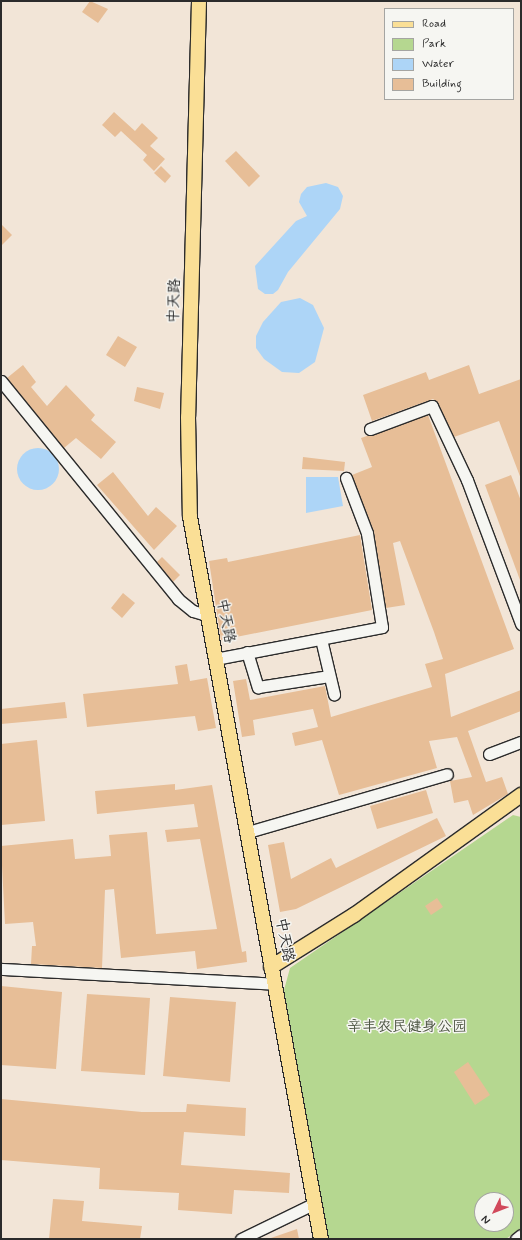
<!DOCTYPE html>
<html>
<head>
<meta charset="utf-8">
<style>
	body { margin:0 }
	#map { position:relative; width:522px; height:1240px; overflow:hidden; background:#f2e5d7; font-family:Mynerve,"LXGW WenKai TC",sans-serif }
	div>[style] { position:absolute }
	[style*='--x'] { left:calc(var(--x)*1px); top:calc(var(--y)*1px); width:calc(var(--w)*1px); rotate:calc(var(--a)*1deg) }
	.green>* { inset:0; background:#b5d790 }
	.water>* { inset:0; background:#add5f7 }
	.round { border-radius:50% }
	.building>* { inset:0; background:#e7be97 }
	.roads { filter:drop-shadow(1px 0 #2b2b2b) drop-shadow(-1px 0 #2b2b2b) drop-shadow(0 1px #2b2b2b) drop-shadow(0 -1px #2b2b2b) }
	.minor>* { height:11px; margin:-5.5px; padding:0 5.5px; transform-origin:5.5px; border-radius:5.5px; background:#f6f6f2 }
	.major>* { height:14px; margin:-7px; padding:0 7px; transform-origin:7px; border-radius:7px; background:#fadf96 }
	span { translate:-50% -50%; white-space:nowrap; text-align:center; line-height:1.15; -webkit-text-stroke:3px #f6f6f2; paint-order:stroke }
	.street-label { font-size:15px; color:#2b2b2b }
	.park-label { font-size:15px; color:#4e5644 }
	.frame { position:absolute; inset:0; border:2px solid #2b2b2b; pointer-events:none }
	.legend { position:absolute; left:384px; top:8px; width:130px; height:92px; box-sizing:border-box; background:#f6f6f2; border:1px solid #a5a5a2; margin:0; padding:5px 7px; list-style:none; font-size:12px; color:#2b2b2b }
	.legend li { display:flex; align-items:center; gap:8px; height:20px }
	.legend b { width:20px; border:1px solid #a5a5a2 }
	.north { position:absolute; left:474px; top:1192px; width:40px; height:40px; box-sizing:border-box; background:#f6f6f2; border:1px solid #a5a5a2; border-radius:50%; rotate:227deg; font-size:11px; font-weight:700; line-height:16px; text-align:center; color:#2b2b2b }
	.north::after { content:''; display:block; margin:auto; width:14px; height:18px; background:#d1495b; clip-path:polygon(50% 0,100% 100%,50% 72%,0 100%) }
</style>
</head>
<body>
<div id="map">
	<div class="green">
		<i style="clip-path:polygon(evenodd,513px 815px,521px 817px,521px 1228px,506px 1239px,328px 1239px,284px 990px,290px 968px,513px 815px,482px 1200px,506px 1200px,506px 1224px,482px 1224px,482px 1200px)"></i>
	</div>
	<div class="water">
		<i style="clip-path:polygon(326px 183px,338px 187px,343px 196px,340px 209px,288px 272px,278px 290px,273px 294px,265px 294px,258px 289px,255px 266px,296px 221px,307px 216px,299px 202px,301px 194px,307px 187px)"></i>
		<i style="clip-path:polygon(300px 298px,313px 305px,324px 328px,315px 362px,299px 373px,282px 372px,264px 359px,256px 348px,256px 336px,263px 322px,281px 302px)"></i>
		<i class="round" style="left:17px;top:448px;width:42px;height:42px"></i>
		<i style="clip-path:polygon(306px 477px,338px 477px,343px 506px,306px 513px)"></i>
	</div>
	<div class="building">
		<i style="clip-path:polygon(90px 1px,108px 9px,98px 23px,82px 12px)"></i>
		<i style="clip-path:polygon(114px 112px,135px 131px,142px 123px,158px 138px,150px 146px,165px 159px,154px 171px,143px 160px,147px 155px,121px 131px,115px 137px,102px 125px)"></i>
		<i style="clip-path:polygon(236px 151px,260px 176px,249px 187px,225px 161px)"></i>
		<i style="clip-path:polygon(161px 166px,171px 176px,165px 183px,154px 173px)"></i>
		<i style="clip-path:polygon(1px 224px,12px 235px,1px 246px)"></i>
		<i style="clip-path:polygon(118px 336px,137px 347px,125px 367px,106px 355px)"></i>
		<i style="clip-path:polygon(23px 365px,36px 382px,31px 387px,47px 406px,66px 385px,95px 415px,91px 420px,116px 442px,101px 459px,76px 438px,64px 448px,7px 378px)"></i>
		<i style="clip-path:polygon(469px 365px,479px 394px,521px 379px,521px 479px,499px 421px,454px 437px,438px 403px,433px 399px,372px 421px,363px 395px,426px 372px,429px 380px)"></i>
		<i style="clip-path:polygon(137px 387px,164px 393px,160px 409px,134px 401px)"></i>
		<i style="clip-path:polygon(428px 415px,514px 649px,445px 674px,451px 717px,521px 690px,521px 711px,468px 731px,486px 782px,502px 777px,508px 794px,473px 815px,468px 800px,454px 803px,450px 781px,472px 777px,457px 737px,429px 741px,437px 768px,339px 795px,322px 740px,295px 746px,292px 733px,318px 727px,313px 709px,253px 720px,255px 735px,242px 737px,233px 681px,246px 679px,250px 700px,325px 686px,331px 717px,432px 687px,425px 664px,443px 659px,434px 632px,400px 541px,393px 543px,405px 605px,386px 608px,374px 532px,352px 475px,372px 467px,361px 438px)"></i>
		<i style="clip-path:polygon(303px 457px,345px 462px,344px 471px,302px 469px)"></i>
		<i style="clip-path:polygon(113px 472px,148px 516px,156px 507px,177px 526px,154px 550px,97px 485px)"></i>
		<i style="clip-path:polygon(511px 475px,521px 501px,520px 580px,485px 485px)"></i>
		<i style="clip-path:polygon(360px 535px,372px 610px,221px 640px,209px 561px,227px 558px,228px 562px)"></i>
		<i style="clip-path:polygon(162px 557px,180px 575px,173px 582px,157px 562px)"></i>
		<i style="clip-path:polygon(123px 593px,135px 603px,122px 618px,111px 608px)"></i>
		<i style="clip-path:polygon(187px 664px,190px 681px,207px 678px,216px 728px,198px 731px,195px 716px,87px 727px,83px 694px,178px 684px,175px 666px)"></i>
		<i style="clip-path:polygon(65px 702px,67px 718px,1px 724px,1px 709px)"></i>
		<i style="clip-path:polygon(37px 740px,45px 821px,1px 825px,1px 744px)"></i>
		<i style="clip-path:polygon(175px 784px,175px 790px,212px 785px,242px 952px,246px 951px,247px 962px,197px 969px,195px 951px,121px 958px,114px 889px,105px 890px,102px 968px,31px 964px,32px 946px,36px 946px,33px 922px,5px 924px,1px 846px,73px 839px,75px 859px,111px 856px,109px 835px,147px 832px,156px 934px,217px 929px,200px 839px,167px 842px,165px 830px,198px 827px,194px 804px,97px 814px,95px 791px)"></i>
		<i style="clip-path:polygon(426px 790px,433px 813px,377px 829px,370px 806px)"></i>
		<i style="clip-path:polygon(437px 818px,446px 836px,296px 909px,280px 912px,268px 845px,284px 842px,291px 879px,331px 858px,336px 868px)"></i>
		<i style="clip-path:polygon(437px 898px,443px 907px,431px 915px,425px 906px)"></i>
		<i style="clip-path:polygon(1px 986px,62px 992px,56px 1069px,1px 1065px)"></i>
		<i style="clip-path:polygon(87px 994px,150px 998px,145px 1075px,81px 1071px)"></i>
		<i style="clip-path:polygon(170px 997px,236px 1002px,230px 1082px,163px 1076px)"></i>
		<i style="clip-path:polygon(468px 1062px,490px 1095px,475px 1105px,454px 1072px)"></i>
		<i style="clip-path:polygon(1px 1099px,142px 1112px,186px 1112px,187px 1104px,246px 1108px,245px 1136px,184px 1132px,181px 1165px,290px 1173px,289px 1193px,234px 1190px,232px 1214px,178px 1210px,179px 1193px,99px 1189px,100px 1168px,1px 1160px)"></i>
		<i style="clip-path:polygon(53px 1199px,84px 1201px,82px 1221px,142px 1226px,140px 1239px,49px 1239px)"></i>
		<i style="clip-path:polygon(297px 1229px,299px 1239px,272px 1239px,271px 1238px)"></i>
	</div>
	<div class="roads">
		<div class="minor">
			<i style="--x:1;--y:381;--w:281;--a:50.9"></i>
			<i style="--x:178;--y:599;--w:19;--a:39"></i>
			<i style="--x:193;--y:611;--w:14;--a:17"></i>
			<i style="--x:370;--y:429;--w:66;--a:-20.4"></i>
			<i style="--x:432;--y:406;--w:82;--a:64.7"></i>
			<i style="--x:467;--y:480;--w:154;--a:69.4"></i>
			<i style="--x:321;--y:639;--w:57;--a:76.7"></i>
			<i style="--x:247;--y:652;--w:37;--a:73"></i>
			<i style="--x:258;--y:687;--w:72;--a:-8.8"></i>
			<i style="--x:215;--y:659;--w:170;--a:-10.8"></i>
			<i style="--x:382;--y:627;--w:95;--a:-99.1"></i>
			<i style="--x:367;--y:533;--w:59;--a:-110.9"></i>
			<i style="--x:489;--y:754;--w:34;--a:-21"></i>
			<i style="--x:248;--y:832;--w:207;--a:-16.2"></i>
			<i style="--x:1;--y:969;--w:273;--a:3.1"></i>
			<i style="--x:241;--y:1239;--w:82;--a:-25.9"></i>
			<i style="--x:516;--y:1239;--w:6;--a:-39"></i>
		</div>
		<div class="major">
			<i style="--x:199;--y:1;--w:416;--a:91.5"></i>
			<i style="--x:188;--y:417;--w:100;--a:88.9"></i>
			<i style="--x:190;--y:517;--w:734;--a:79.72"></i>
			<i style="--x:271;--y:967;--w:98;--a:-32.1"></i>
			<i style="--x:354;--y:915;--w:206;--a:-35.7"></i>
		</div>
	</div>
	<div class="street-label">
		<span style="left:175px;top:301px;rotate:-88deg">中天路</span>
		<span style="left:225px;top:621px;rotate:79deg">中天路</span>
		<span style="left:284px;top:940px;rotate:80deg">中天路</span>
	</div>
	<div class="park-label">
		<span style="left:407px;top:1028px">辛丰农民健身公园</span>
	</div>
	<div class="frame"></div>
	<ul class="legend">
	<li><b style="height:5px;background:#fadf96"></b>Road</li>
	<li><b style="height:11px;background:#b5d790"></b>Park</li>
	<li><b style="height:11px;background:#add5f7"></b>Water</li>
	<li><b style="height:11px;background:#e7be97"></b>Building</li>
	</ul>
	<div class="north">N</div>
</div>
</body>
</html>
